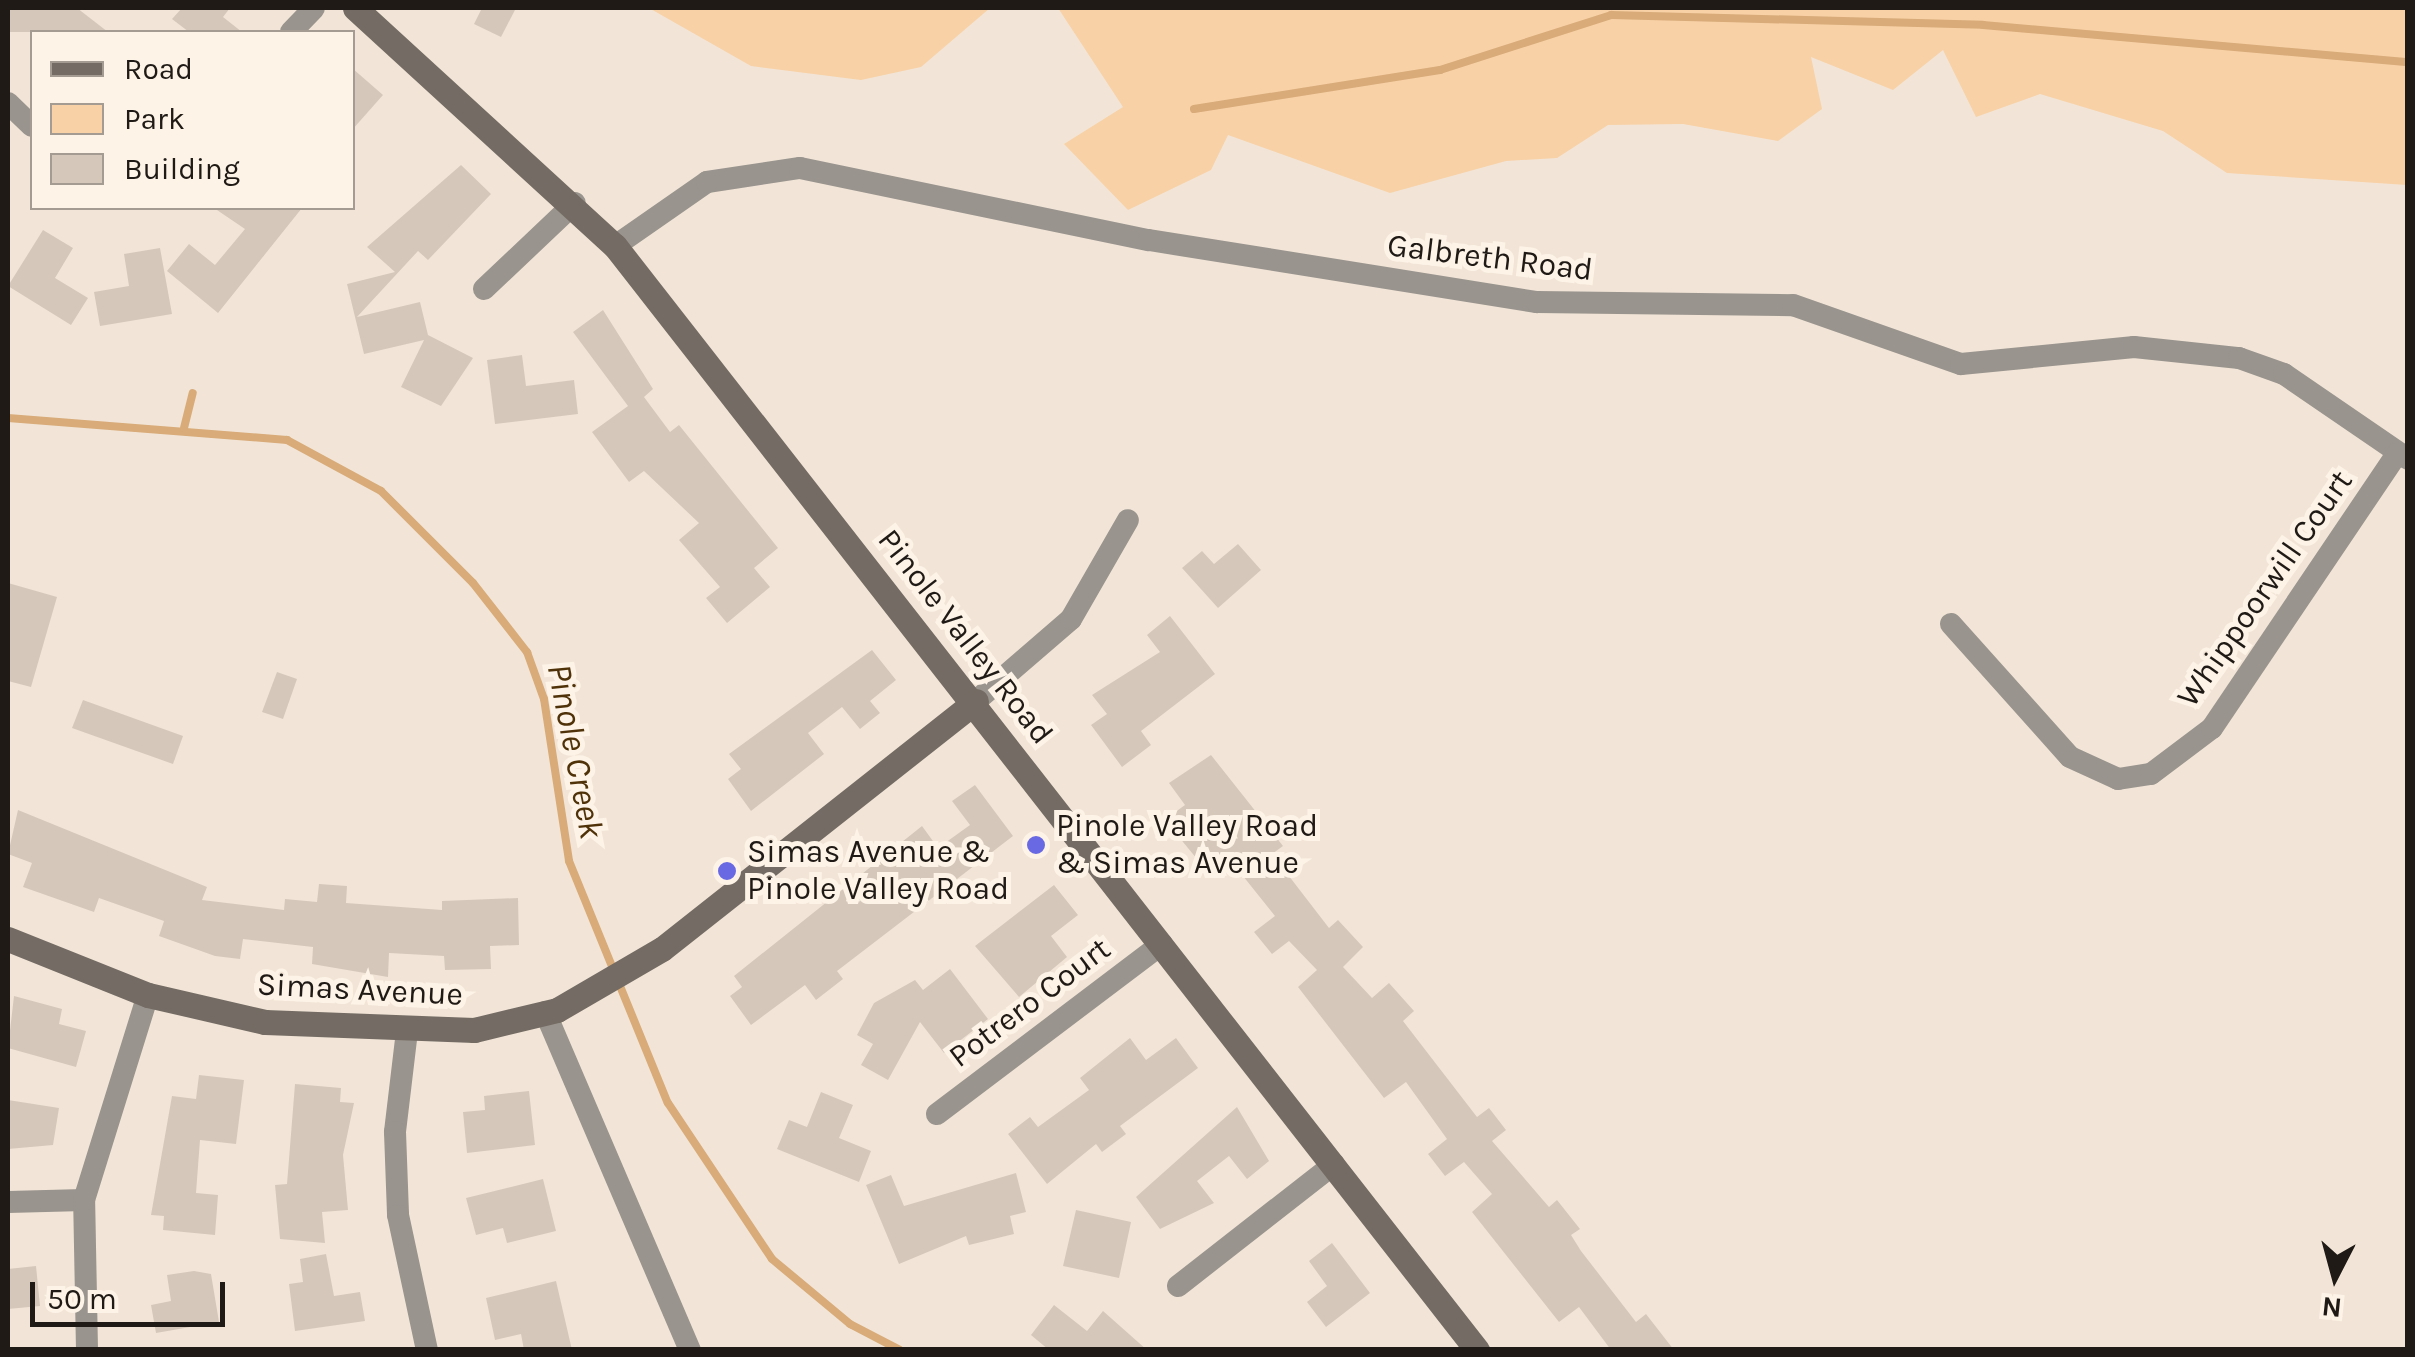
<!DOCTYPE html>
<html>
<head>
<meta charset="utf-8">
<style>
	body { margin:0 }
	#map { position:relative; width:2415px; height:1357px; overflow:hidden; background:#f2e5d7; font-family:Karla,sans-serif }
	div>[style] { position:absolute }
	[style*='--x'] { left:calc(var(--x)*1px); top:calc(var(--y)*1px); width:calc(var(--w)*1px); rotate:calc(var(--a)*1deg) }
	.green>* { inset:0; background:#f8d1a6 }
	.stream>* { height:8px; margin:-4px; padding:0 4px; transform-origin:4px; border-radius:4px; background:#d8ab79 }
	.building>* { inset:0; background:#d5c8bb }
	.street>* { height:22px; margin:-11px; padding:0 11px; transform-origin:11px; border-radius:11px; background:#99948e }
	.secondary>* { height:25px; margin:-12.5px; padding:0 12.5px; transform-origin:12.5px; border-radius:12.5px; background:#746c64 }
	.dots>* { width:28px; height:28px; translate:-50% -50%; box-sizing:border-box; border:5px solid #fdf3e7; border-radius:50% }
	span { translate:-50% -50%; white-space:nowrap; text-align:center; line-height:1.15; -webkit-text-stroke:10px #fdf3e7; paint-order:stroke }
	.street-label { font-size:32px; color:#1f1a15 }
	.poi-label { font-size:32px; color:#1f1a15 }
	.left { translate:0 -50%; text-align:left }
	.water-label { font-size:35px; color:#503209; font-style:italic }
	.frame { position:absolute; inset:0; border:10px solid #1f1a15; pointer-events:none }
	.legend { position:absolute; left:30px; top:30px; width:325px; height:180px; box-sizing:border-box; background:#fdf3e7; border:2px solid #a49c93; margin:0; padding:12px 18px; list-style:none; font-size:30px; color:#1f1a15 }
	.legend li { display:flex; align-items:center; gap:20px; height:50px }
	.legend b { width:50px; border:2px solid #a49c93 }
	.north { position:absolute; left:2285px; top:1227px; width:100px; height:100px; -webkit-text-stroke:8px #fdf3e7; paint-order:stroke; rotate:186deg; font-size:28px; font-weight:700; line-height:40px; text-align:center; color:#1f1a15 }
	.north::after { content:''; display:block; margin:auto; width:35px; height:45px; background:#1f1a15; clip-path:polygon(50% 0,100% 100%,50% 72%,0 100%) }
	.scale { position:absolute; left:30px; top:1282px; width:195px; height:45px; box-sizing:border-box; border:5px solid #1f1a15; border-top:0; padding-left:12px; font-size:30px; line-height:35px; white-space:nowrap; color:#1f1a15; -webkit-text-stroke:8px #fdf3e7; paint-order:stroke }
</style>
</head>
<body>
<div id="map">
	<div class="green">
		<i style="clip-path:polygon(649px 8px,990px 8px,921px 67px,861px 80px,751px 66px)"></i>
		<i style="clip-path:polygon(1058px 8px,2407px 8px,2407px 185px,2227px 173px,2163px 131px,2040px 94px,1976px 117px,1943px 50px,1893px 90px,1811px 57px,1822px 109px,1778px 141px,1683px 124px,1608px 125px,1557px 158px,1506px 161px,1390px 193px,1228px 135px,1211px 170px,1128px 210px,1064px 144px,1123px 107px)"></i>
	</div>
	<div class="stream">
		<i style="--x:1194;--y:109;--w:249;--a:-9"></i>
		<i style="--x:1440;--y:70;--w:180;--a:-17.8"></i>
		<i style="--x:1611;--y:15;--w:372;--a:1.5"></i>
		<i style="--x:1983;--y:25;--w:427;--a:5"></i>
		<i style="--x:8;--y:418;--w:280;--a:4.5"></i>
		<i style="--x:287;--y:440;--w:107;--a:28.5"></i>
		<i style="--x:381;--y:491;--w:130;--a:45"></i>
		<i style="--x:473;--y:583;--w:88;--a:52"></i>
		<i style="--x:527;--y:652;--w:50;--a:70.1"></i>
		<i style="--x:544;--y:699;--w:164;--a:81.2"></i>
		<i style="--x:569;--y:861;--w:261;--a:67.8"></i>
		<i style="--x:668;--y:1103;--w:187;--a:56.3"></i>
		<i style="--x:772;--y:1259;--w:102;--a:39.8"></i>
		<i style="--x:850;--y:1324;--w:56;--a:27.5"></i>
		<i style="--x:184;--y:428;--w:36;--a:-76"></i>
	</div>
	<div class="building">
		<i style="clip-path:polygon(8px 8px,77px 8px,108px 32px,8px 32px)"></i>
		<i style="clip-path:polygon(182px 8px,230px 8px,223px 17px,242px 32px,189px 32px,172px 19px)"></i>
		<i style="clip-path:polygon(482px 8px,516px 8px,501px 37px,474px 24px)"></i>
		<i style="clip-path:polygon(352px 68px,383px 95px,352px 130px)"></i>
		<i style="clip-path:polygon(461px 165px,491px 194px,428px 260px,418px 251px,357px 317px,420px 302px,428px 335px,473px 358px,441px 406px,401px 387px,424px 340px,364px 354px,347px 284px,395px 272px,367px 247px)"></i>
		<i style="clip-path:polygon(214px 208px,302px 208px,218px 313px,167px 271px,189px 244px,215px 265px,245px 229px)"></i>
		<i style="clip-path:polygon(43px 230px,73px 248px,55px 278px,88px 298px,71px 325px,8px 286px)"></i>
		<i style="clip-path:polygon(160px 248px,172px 314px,100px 326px,94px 292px,129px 286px,124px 254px)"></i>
		<i style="clip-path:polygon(603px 310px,653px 389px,644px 397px,670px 432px,679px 425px,778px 548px,754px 568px,770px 587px,727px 623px,706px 598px,720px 587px,679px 540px,699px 523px,644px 471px,629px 482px,592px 432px,628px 406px,573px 332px)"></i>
		<i style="clip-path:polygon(522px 355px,526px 386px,574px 380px,578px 414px,495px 424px,487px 360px)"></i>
		<i style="clip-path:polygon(1238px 544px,1261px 570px,1218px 608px,1182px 568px,1202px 551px,1214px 564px)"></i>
		<i style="clip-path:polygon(8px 583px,57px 597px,31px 687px,8px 681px)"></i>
		<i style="clip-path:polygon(1170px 616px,1215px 674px,1141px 731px,1151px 745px,1122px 767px,1091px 725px,1107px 714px,1092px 695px,1160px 652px,1147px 635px)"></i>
		<i style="clip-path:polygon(872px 650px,896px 680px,870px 701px,880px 713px,860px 729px,842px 707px,808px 733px,824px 754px,751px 811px,728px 779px,741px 769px,729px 754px)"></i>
		<i style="clip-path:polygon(277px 672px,297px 679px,283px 719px,262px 712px)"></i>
		<i style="clip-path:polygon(83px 700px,183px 736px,173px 764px,72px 728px)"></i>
		<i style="clip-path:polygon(1211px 755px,1283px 846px,1272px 854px,1329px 928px,1338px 920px,1363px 947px,1343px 967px,1372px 998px,1389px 983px,1414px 1011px,1403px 1021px,1477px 1117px,1489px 1108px,1506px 1130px,1492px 1141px,1549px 1207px,1557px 1200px,1580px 1229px,1571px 1235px,1581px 1251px,1636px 1322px,1646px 1314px,1674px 1350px,1611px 1350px,1579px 1307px,1559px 1322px,1472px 1212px,1492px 1194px,1464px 1162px,1445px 1176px,1428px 1154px,1447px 1139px,1406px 1082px,1384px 1098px,1298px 987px,1317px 970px,1289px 941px,1272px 954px,1254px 932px,1275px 916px,1243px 876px,1230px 862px,1211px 876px,1183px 842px,1167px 818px,1185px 805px,1169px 783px)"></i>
		<i style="clip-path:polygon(975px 785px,1013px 836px,837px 971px,843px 979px,816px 1000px,805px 985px,751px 1025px,730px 996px,742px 987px,734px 976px,922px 826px,938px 848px,970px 825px,952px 801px)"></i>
		<i style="clip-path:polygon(18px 810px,207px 887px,202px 900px,284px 910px,285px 899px,317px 902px,319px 884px,347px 886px,346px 903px,442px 910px,442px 901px,518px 898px,519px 945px,490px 946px,491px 969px,445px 970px,444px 956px,389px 953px,388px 977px,312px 964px,313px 947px,243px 939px,240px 959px,215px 956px,159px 936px,164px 921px,99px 898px,94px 912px,23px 887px,32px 863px,8px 854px)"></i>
		<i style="clip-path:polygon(1054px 885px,1078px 915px,1051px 936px,1067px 957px,1019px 997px,975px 946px)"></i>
		<i style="clip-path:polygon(950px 969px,988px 1019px,944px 1053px,920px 1022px,888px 1080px,861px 1065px,873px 1044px,857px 1035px,874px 1003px,915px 980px,923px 990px)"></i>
		<i style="clip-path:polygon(14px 996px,62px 1009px,59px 1024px,86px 1031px,76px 1067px,8px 1048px)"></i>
		<i style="clip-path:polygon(1130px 1038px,1146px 1060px,1176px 1038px,1198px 1068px,1120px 1126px,1126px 1134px,1102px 1152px,1096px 1144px,1047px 1184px,1008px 1134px,1030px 1117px,1038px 1127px,1089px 1090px,1080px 1078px)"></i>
		<i style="clip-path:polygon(199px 1075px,244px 1080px,236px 1144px,200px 1140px,196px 1193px,218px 1195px,215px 1235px,163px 1230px,164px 1216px,151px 1215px,172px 1096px,196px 1099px)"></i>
		<i style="clip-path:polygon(295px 1084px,341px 1088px,340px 1102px,354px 1103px,343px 1155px,348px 1210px,322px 1212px,325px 1243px,280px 1239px,275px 1185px,287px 1184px)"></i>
		<i style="clip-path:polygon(529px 1091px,535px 1145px,467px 1153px,463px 1112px,485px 1110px,484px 1096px)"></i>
		<i style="clip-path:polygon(821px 1092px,853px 1105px,839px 1138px,871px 1151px,859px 1182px,777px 1149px,789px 1120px,807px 1127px)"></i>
		<i style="clip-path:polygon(8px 1100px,59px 1108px,53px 1145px,8px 1149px)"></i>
		<i style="clip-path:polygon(1237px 1107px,1269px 1161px,1247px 1179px,1229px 1156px,1197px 1181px,1214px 1203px,1160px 1229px,1136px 1197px)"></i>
		<i style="clip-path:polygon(1016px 1173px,1026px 1212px,1010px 1216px,1014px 1234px,969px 1245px,966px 1236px,899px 1264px,866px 1185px,891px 1175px,904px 1206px)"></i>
		<i style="clip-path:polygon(543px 1179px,556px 1231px,507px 1243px,503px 1228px,476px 1235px,466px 1198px)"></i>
		<i style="clip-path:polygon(1076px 1210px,1131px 1222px,1119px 1278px,1063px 1266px)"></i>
		<i style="clip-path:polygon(1332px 1243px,1370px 1293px,1326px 1327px,1307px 1302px,1327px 1286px,1309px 1261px)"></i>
		<i style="clip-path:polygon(326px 1254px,334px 1296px,360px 1292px,365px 1321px,295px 1331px,289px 1284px,303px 1282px,300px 1259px)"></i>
		<i style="clip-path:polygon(36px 1266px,40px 1306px,8px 1309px,8px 1269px)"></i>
		<i style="clip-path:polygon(194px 1271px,211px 1274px,219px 1322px,156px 1333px,151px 1305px,171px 1301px,167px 1275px)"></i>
		<i style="clip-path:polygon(556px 1281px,572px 1350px,524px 1350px,521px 1334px,495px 1340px,486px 1298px)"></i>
		<i style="clip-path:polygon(1054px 1305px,1087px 1331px,1103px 1311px,1147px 1350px,1049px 1350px,1031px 1335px)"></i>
	</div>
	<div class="street">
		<i style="--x:291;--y:32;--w:33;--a:-46"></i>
		<i style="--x:8;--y:103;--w:33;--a:44"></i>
		<i style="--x:615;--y:246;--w:112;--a:-34.8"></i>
		<i style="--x:707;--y:182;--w:94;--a:-8.6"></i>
		<i style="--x:800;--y:168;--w:356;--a:11.7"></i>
		<i style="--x:1149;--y:240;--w:393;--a:9.1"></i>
		<i style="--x:1537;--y:302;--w:256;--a:0.7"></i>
		<i style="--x:1793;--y:305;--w:178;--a:19.4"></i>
		<i style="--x:1961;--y:364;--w:174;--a:-5.6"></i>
		<i style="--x:2134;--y:347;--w:106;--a:6"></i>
		<i style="--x:2239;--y:358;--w:48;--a:19.6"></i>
		<i style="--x:2284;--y:374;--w:150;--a:34.4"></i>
		<i style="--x:484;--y:289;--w:125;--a:-43.4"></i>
		<i style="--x:1951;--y:624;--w:178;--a:48.2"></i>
		<i style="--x:2070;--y:757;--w:53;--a:24.6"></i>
		<i style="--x:2118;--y:779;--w:33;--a:-9"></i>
		<i style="--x:2151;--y:774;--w:76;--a:-37"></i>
		<i style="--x:2212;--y:728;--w:331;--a:-56"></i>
		<i style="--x:976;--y:701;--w:125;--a:-40.8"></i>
		<i style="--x:1071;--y:619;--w:114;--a:-60.1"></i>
		<i style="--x:545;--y:1012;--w:368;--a:66.8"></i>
		<i style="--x:407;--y:1031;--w:102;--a:96.8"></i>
		<i style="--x:395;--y:1132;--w:83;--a:87.9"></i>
		<i style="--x:398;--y:1215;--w:138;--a:77.9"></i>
		<i style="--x:937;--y:1114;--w:282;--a:-37.1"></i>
		<i style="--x:8;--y:1202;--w:76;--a:-1.5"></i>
		<i style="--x:1178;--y:1286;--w:198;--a:-38"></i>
		<i style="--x:87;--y:1350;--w:150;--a:-91.1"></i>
		<i style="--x:84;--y:1200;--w:215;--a:-72.7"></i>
	</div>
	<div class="secondary">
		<i style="--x:355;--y:8;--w:352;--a:42.5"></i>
		<i style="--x:615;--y:246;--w:1401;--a:52.02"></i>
		<i style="--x:8;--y:939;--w:151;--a:21.8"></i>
		<i style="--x:148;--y:995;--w:120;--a:13"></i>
		<i style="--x:265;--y:1022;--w:209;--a:2.2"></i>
		<i style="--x:474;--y:1030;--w:85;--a:-13.5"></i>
		<i style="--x:557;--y:1010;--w:121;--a:-30.2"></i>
		<i style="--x:662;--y:949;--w:400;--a:-38.3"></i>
	</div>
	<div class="dots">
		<i style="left:1036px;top:845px;background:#696ae3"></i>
		<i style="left:727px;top:871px;background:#696ae3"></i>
	</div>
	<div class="street-label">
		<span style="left:1490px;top:258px;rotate:7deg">Galbreth Road</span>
		<span style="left:2265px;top:589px;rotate:-55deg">Whippoorwill Court</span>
		<span style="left:965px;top:637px;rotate:52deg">Pinole Valley Road</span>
		<span style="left:360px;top:990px;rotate:3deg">Simas Avenue</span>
		<span style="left:1030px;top:1003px;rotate:-37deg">Potrero Court</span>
	</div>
	<div class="poi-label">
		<span class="left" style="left:1056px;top:845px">Pinole Valley Road<br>&amp; Simas Avenue</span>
		<span class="left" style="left:747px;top:871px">Simas Avenue &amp;<br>Pinole Valley Road</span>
	</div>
	<div class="water-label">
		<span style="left:575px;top:751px;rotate:79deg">Pinole Creek</span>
	</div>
	<div class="frame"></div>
	<ul class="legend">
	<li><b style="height:12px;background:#746c64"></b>Road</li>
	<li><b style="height:28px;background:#f8d1a6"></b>Park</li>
	<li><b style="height:28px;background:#d5c8bb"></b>Building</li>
	</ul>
	<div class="north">N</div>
	<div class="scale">50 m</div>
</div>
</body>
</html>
